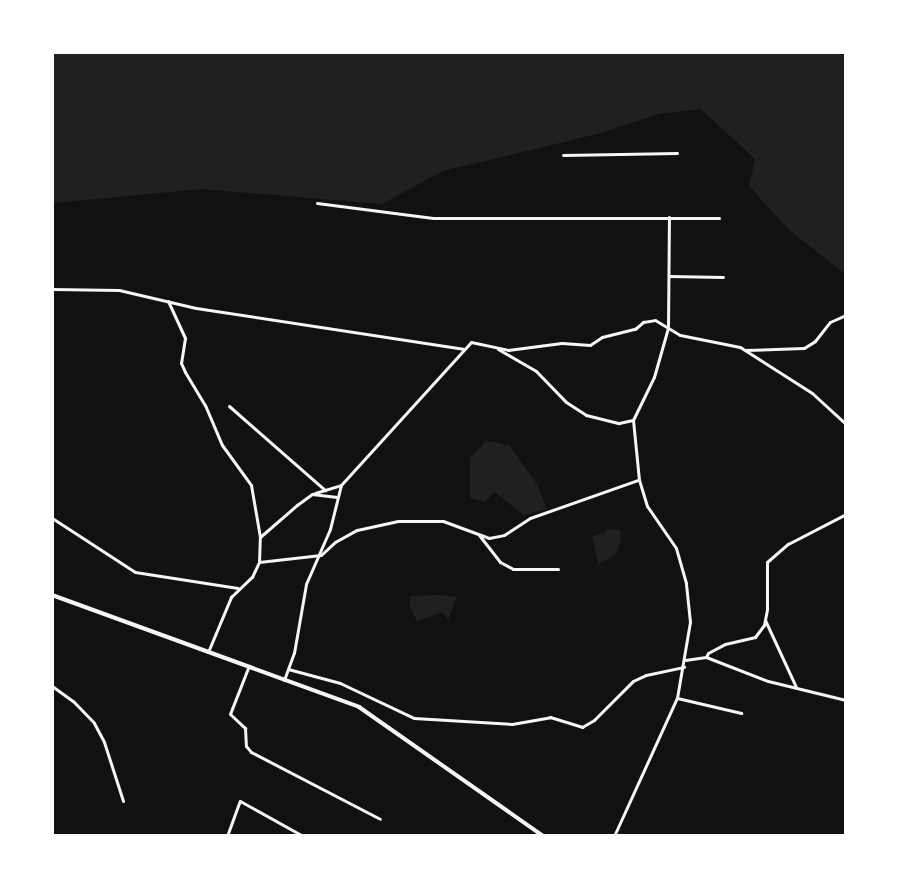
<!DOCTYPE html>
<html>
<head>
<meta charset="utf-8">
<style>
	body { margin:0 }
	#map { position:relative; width:898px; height:888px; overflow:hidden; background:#111; font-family:"Fira Sans Condensed",sans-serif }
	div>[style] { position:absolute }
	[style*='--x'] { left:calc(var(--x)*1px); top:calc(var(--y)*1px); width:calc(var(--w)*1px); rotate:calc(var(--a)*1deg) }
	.green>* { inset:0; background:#202020 }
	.minor>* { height:3px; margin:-1.5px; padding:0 1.5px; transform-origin:1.5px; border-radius:1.5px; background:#f5f5f5 }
	.tertiary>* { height:4px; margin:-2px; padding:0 2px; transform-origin:2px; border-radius:2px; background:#f5f5f5 }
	span { translate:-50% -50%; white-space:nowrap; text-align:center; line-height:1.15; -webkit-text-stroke:4.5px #fff; paint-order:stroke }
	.frame { position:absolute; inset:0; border:54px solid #fff; pointer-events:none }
</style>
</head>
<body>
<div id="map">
	<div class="green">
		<i style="clip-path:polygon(53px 52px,845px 53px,845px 274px,788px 229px,749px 186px,755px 159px,701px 109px,659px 114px,597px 134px,443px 171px,382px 204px,202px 189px,53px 203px)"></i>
		<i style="clip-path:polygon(486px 441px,509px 445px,537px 484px,547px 509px,524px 515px,494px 492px,485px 502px,470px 498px,470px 458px)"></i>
		<i style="clip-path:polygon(606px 529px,620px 530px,621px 541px,615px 555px,598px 564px,592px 536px,604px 533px)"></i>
		<i style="clip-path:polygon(441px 595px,457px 597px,448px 620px,442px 612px,417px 621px,410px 607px,410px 596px)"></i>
	</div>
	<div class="minor">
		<i style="--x:563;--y:155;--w:114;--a:-1"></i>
		<i style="--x:317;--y:203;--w:117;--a:7.4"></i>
		<i style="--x:433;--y:218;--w:286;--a:0"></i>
		<i style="--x:669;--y:276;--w:54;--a:1.1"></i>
		<i style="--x:52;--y:289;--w:67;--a:0.9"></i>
		<i style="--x:119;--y:290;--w:79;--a:13.2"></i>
		<i style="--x:196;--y:308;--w:270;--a:8.7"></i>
		<i style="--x:168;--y:301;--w:41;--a:65.3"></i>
		<i style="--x:185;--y:338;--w:25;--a:99"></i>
		<i style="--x:181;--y:363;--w:10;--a:66"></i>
		<i style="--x:185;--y:372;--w:39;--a:59"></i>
		<i style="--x:205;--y:405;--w:43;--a:67"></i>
		<i style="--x:222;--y:445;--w:49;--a:54.1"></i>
		<i style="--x:251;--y:485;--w:53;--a:80.2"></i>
		<i style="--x:498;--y:349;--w:44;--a:30.1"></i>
		<i style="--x:536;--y:371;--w:43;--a:45.9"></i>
		<i style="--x:566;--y:402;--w:24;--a:33"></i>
		<i style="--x:586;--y:415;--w:34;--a:14"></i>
		<i style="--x:619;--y:423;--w:14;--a:-12"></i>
		<i style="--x:745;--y:350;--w:59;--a:-1.9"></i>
		<i style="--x:804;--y:348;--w:13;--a:-32"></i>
		<i style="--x:815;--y:341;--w:24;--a:-52"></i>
		<i style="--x:830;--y:322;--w:17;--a:-24"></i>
		<i style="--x:229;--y:406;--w:128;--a:41.2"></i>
		<i style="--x:315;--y:493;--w:27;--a:-17"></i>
		<i style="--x:52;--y:518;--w:99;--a:33"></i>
		<i style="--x:135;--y:572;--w:104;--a:8.8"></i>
		<i style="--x:479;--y:535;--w:34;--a:52"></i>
		<i style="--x:500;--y:562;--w:15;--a:28"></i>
		<i style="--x:513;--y:569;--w:45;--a:0"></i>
		<i style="--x:259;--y:562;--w:25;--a:-88"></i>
		<i style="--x:260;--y:537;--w:49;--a:-40.9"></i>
		<i style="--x:297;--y:505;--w:19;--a:-36"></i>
		<i style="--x:312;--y:494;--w:25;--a:7"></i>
		<i style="--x:765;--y:620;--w:74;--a:65.2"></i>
		<i style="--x:208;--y:652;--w:60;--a:-67.3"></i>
		<i style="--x:231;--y:597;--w:29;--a:-44"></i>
		<i style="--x:252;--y:577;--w:17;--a:-65"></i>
		<i style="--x:259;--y:562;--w:62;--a:-6.4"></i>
		<i style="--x:321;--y:555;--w:19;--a:-43"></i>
		<i style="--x:335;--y:542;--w:25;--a:-29"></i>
		<i style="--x:357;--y:530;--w:42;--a:-12.4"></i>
		<i style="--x:398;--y:521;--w:45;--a:0"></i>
		<i style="--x:443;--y:521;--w:49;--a:20.3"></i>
		<i style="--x:489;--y:538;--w:15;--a:-11"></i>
		<i style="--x:504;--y:535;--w:31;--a:-33"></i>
		<i style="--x:530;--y:518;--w:114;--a:-19.4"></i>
		<i style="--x:706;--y:657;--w:66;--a:21.2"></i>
		<i style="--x:768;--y:681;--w:80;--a:13.7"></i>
		<i style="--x:685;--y:660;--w:21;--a:-8"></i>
		<i style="--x:706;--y:657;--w:4;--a:-63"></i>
		<i style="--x:708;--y:653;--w:19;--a:-28"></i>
		<i style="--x:725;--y:644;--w:31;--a:-13"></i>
		<i style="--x:755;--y:637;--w:15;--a:-53"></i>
		<i style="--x:764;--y:625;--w:16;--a:-79"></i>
		<i style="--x:767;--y:609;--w:47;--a:-90"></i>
		<i style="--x:767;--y:562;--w:28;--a:-41"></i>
		<i style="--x:788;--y:544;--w:65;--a:-27.3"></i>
		<i style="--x:248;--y:668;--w:49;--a:111.4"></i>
		<i style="--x:230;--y:714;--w:21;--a:43"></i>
		<i style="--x:245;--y:728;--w:18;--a:87"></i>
		<i style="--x:246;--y:746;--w:8;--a:50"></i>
		<i style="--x:251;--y:752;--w:145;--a:27.4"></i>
		<i style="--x:288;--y:669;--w:54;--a:15.1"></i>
		<i style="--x:340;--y:683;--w:82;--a:25.3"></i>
		<i style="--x:414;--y:718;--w:98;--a:3.5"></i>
		<i style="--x:512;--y:724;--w:39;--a:-10"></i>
		<i style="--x:550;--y:717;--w:34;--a:17"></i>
		<i style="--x:582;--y:727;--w:14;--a:-30"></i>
		<i style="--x:594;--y:720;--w:55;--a:-45"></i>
		<i style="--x:633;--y:681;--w:14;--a:-25"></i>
		<i style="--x:646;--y:675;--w:39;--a:-12"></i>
		<i style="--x:284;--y:680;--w:29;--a:-70"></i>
		<i style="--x:294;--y:653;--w:70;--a:-80.1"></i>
		<i style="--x:306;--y:584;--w:60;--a:-66.4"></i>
		<i style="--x:330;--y:529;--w:45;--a:-76"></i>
		<i style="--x:341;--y:485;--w:193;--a:-47.7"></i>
		<i style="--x:471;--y:342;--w:38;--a:12"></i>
		<i style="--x:508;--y:350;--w:54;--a:-7.4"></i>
		<i style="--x:562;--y:343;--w:28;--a:4"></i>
		<i style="--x:590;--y:345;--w:14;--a:-34"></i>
		<i style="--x:602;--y:337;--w:34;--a:-14"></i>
		<i style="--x:635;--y:329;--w:11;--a:-41"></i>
		<i style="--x:643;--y:322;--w:12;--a:-9"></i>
		<i style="--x:655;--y:320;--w:29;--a:31"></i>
		<i style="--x:680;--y:335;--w:61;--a:11.3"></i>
		<i style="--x:740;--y:347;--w:85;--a:32.6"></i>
		<i style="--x:812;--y:393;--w:46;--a:42.4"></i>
		<i style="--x:52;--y:686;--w:26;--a:36"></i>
		<i style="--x:73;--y:701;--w:30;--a:46"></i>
		<i style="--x:94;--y:723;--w:21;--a:62"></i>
		<i style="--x:104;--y:742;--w:62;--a:72.1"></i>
		<i style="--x:677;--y:698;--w:66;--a:13.2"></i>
		<i style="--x:227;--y:836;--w:37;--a:-70"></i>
		<i style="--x:240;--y:801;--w:72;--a:29.1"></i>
		<i style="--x:614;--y:836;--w:152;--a:-65.5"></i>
		<i style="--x:677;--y:698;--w:77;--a:-80.3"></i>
		<i style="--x:690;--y:622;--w:39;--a:-96"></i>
		<i style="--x:686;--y:583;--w:36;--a:-106"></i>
		<i style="--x:676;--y:548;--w:51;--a:-124.6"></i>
		<i style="--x:647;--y:506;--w:27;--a:-107"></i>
		<i style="--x:639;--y:480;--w:60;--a:-95.7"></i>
		<i style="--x:633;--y:420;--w:48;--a:-64"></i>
		<i style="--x:654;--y:377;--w:51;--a:-74.1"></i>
		<i style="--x:668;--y:328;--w:111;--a:-89.5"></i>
	</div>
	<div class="tertiary">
		<i style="--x:52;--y:595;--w:327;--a:20"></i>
		<i style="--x:359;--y:707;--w:225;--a:35"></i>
	</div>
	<div class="frame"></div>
</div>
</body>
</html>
